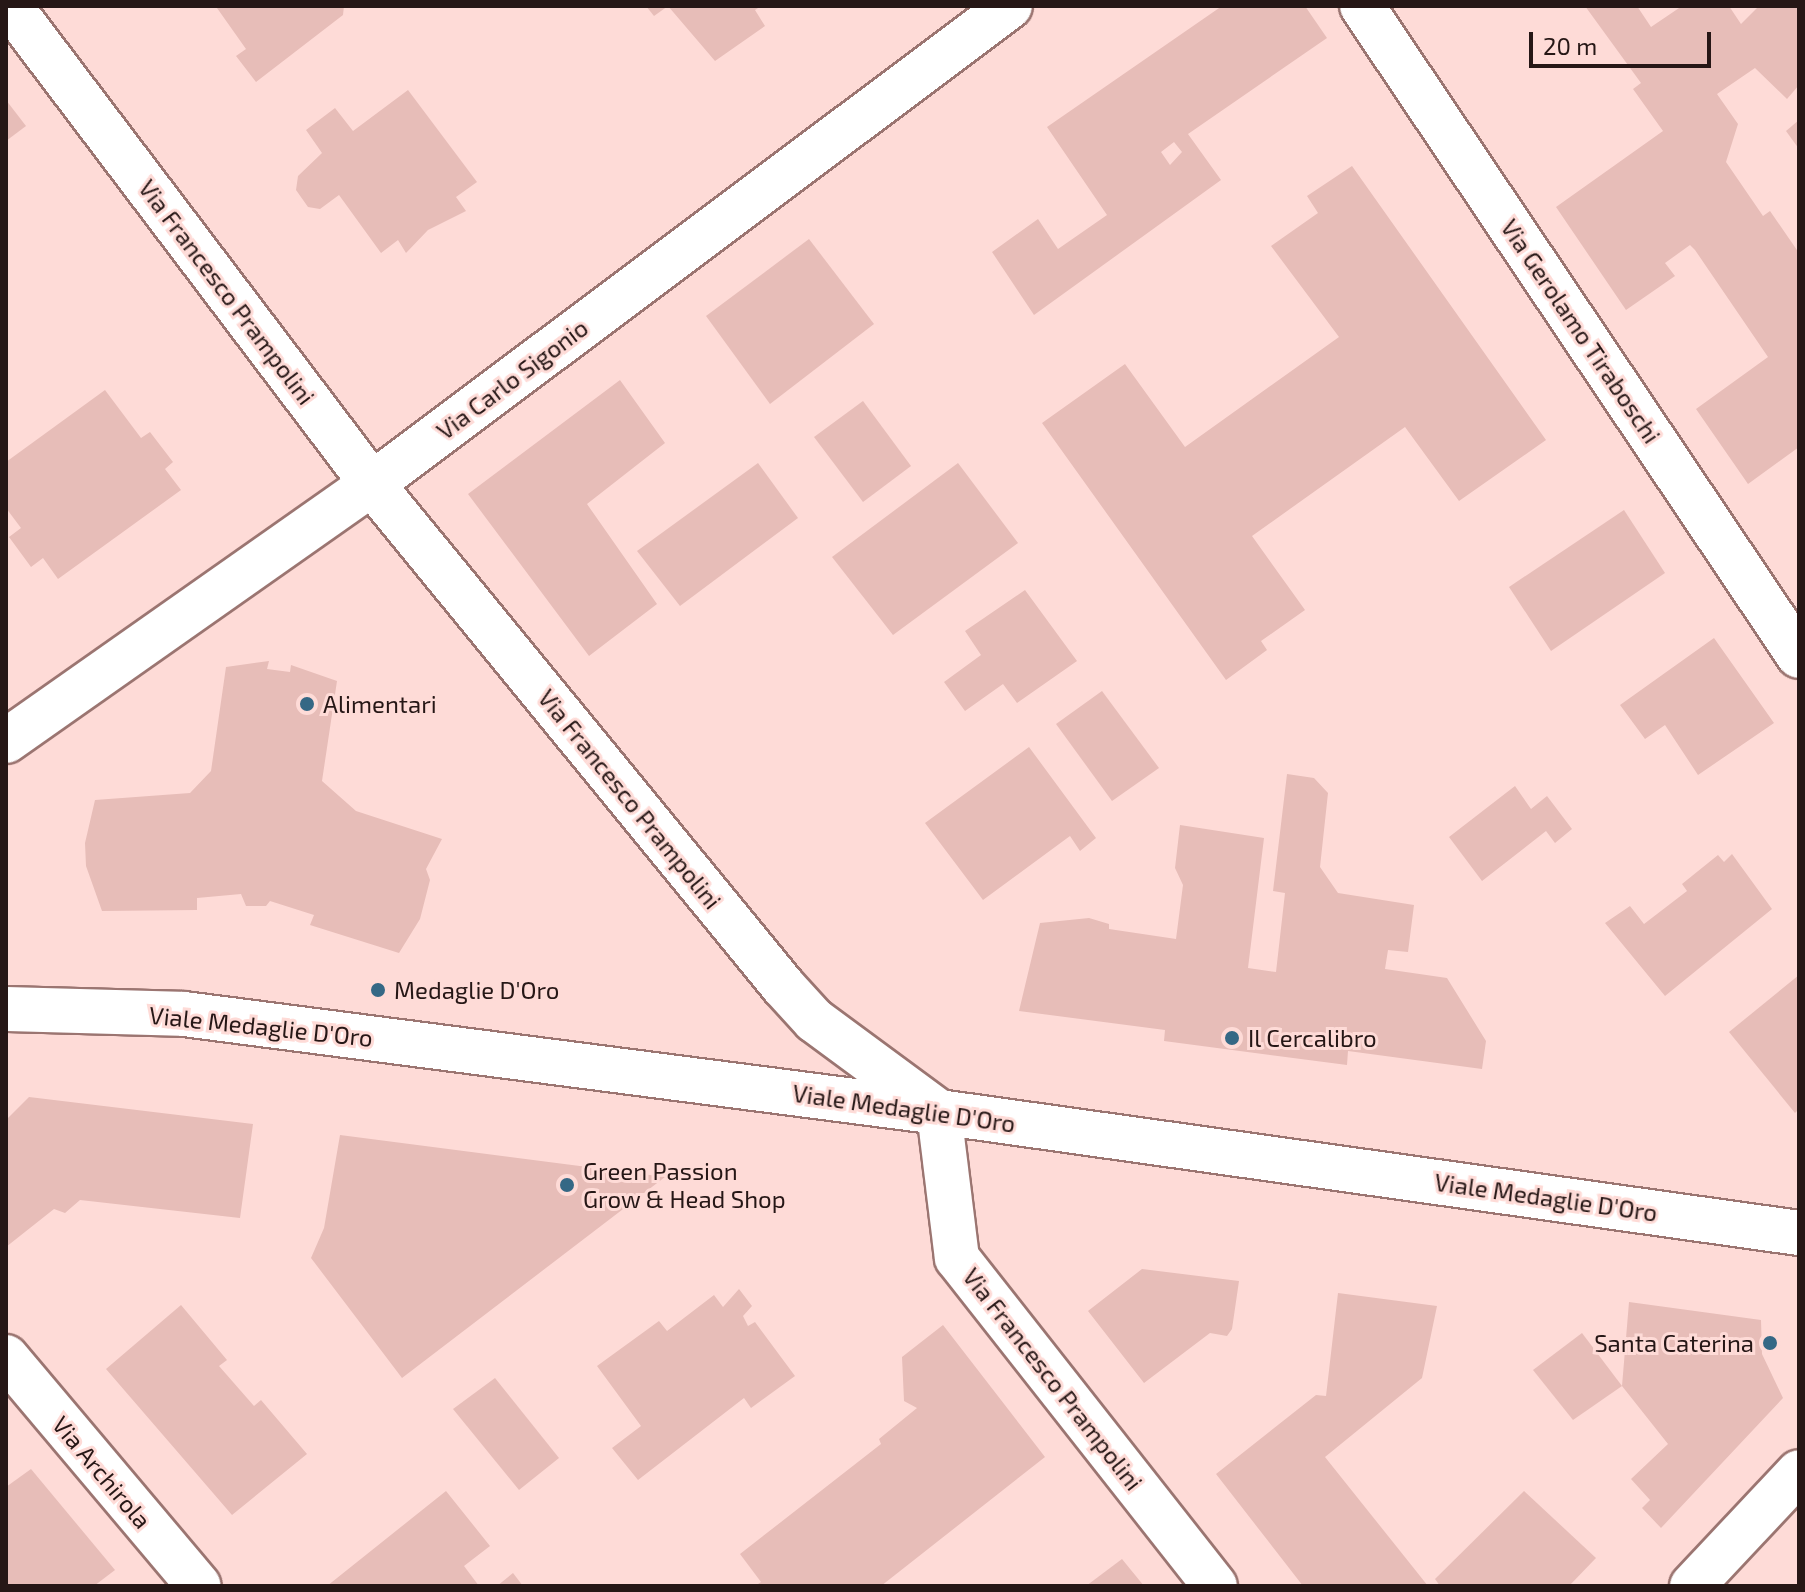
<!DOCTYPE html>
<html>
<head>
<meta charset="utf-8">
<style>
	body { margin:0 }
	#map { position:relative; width:1805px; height:1592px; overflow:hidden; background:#fedbd7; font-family:"Exo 2",sans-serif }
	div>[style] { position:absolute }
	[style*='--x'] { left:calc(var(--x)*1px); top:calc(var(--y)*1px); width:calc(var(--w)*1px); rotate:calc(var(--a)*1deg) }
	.building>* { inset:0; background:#e7bdb8 }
	.roads { filter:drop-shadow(2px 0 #9b7571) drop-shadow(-2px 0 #9b7571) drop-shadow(0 2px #9b7571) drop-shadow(0 -2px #9b7571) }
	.minor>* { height:44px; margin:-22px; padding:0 22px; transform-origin:22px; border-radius:22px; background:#fff }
	.dots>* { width:22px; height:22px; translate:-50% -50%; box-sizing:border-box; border:4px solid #fedbd7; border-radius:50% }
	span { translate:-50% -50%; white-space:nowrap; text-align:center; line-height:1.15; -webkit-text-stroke:6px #fedbd7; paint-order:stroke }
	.street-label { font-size:24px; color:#261716 }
	.poi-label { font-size:24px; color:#261716 }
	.left { translate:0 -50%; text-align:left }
	.right { translate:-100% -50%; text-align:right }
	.frame { position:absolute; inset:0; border:8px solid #261716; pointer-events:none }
	.scale { position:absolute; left:1529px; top:32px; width:182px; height:36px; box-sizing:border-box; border:4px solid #261716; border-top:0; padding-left:10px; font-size:24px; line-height:28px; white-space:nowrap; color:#261716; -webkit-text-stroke:6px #fedbd7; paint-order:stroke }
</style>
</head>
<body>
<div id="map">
	<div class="building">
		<i style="clip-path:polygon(344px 6px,343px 15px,256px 82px,236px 56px,246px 49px,217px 8px)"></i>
		<i style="clip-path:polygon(646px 6px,668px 6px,654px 16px)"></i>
		<i style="clip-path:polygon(668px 6px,761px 6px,755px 10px,765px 26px,715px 61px)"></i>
		<i style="clip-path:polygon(evenodd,1222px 6px,1305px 6px,1327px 38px,1188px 134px,1221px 180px,1034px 315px,992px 252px,1038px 219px,1058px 249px,1107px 215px,1047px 127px,1222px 6px,1174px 142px,1182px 152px,1170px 165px,1161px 152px,1174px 142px)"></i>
		<i style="clip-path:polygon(1585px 6px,1637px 6px,1651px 27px,1682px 6px,1729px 6px,1741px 24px,1759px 6px,1799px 6px,1799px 85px,1787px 99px,1755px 68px,1717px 94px,1738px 124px,1726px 162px,1763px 216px,1770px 211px,1799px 253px,1799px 447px,1748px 484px,1696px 409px,1768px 357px,1695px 250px,1690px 245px,1665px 263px,1675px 276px,1626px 310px,1556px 207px,1663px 131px,1633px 89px,1641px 83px)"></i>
		<i style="clip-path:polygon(408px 90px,477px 182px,456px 197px,466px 211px,428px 230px,406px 253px,398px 240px,381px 253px,339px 195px,320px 209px,308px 207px,296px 190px,298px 176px,322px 153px,306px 130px,335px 108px,353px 131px)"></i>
		<i style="clip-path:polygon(6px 100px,26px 126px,6px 141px)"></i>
		<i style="clip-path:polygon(1799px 120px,1799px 149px,1786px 131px)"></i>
		<i style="clip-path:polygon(1352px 166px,1546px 440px,1459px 501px,1405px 427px,1252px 536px,1305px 610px,1261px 641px,1267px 650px,1226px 680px,1042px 423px,1125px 364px,1185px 447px,1339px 337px,1271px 246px,1318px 213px,1307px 196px)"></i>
		<i style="clip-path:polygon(809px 239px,874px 324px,770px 404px,706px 316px)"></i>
		<i style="clip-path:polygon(620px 380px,665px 443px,587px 504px,657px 604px,589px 656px,468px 494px)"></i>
		<i style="clip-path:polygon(105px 390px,141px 438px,150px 432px,173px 462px,165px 469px,181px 490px,58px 579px,43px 558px,31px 567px,9px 537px,21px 528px,6px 508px,6px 462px)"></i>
		<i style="clip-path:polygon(863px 401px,911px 466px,863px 502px,814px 437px)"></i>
		<i style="clip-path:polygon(758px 463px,798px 518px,680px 606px,637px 551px)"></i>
		<i style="clip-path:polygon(958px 463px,1018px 543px,893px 635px,832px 557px)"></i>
		<i style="clip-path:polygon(1624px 510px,1665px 573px,1551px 651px,1509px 587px)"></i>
		<i style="clip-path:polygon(1025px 590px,1077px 661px,1017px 703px,1003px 684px,965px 711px,944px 682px,981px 655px,965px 631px)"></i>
		<i style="clip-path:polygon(1714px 638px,1774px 723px,1698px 775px,1665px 725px,1645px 739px,1620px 705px)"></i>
		<i style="clip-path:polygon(269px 661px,267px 669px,290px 672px,291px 665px,337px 681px,322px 781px,356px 811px,442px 839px,426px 869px,430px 880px,420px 919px,399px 953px,310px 925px,314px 915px,270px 901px,266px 906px,246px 906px,241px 894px,197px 898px,197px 910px,102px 911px,86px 866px,85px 843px,95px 800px,190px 793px,211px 771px,226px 667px)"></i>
		<i style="clip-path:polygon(1102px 691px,1159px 768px,1112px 801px,1056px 724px)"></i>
		<i style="clip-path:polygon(1029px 747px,1096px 838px,1080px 851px,1070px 836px,983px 900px,925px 823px)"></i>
		<i style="clip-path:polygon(1287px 774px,1314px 778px,1328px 793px,1320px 867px,1338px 893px,1414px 905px,1408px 952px,1388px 950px,1385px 969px,1447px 978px,1486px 1041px,1482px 1069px,1348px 1051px,1347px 1065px,1164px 1041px,1165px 1030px,1019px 1011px,1040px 923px,1089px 918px,1109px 924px,1109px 929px,1176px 939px,1183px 885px,1175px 868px,1180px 825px,1264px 838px,1248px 968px,1276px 972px,1285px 893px,1273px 891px)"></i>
		<i style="clip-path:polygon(1515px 786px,1531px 809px,1547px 796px,1572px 829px,1555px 843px,1546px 831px,1482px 881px,1449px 837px)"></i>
		<i style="clip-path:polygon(1732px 854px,1772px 909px,1665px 996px,1605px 923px,1630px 906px,1644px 924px,1687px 891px,1682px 884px,1718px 855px,1724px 862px)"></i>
		<i style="clip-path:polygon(1799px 975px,1799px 1109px,1795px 1113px,1729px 1032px)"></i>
		<i style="clip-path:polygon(29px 1097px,253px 1124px,240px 1218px,80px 1200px,65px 1213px,54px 1209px,6px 1247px,6px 1120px)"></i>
		<i style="clip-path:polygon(340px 1135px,665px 1177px,402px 1378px,311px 1258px,324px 1228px)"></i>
		<i style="clip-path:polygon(1142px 1269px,1239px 1281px,1232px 1329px,1227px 1336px,1210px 1333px,1144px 1383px,1088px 1311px)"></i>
		<i style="clip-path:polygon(739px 1289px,752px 1306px,743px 1316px,748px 1326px,755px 1322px,795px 1376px,751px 1408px,744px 1398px,638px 1480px,612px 1448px,641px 1426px,597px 1366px,659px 1321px,667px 1331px,714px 1295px,723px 1307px)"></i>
		<i style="clip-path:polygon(1338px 1293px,1437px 1306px,1422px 1378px,1325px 1457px,1428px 1586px,1303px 1586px,1216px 1474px,1316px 1395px,1326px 1396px)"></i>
		<i style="clip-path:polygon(1629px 1302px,1761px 1320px,1762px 1354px,1783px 1398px,1661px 1528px,1642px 1508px,1650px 1500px,1631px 1479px,1668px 1444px,1622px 1386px)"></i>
		<i style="clip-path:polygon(181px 1305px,227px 1360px,219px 1366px,254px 1406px,261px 1400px,307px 1454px,232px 1515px,106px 1369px)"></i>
		<i style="clip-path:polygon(943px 1325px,1045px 1457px,881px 1586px,755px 1586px,761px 1582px,740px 1554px,881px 1444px,879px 1439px,917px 1408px,904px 1401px,902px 1357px)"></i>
		<i style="clip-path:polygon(1582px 1333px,1622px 1386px,1573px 1420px,1533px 1370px)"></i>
		<i style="clip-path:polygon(495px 1378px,559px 1458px,519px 1490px,453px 1409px)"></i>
		<i style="clip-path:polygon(31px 1469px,115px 1570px,94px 1586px,6px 1586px,6px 1487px)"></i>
		<i style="clip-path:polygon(446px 1491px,490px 1546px,464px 1566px,479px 1586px,327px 1586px)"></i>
		<i style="clip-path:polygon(1524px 1491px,1596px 1558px,1569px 1586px,1440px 1586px,1435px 1579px)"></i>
		<i style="clip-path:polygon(1122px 1559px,1144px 1586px,1086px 1586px)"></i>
		<i style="clip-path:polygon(513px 1573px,523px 1586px,497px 1586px)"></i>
	</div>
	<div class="roads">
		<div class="minor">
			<i style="--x:10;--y:6;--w:600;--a:52.86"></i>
			<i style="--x:372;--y:484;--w:649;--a:50.69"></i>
			<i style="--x:783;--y:986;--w:46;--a:47.6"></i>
			<i style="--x:814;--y:1020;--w:155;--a:36.4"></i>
			<i style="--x:939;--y:1112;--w:147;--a:83"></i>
			<i style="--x:957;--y:1258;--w:417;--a:51.8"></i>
			<i style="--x:1362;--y:6;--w:783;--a:56.09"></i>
			<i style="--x:6;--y:741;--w:447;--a:-35.1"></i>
			<i style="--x:372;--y:484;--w:797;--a:-36.84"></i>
			<i style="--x:6;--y:1009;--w:178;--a:1.6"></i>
			<i style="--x:184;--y:1014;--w:761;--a:7.4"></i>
			<i style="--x:939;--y:1112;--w:868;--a:8.01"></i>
			<i style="--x:6;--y:1357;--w:299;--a:49.9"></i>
			<i style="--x:1692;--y:1586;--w:156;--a:-46.8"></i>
		</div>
	</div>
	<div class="dots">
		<i style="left:307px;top:704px;background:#356885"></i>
		<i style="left:378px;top:990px;background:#356885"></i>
		<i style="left:1232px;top:1038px;background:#356885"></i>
		<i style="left:567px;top:1185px;background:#356885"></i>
		<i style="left:1770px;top:1343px;background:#356885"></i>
	</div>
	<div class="street-label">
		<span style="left:227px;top:292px;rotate:53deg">Via Francesco Prampolini</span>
		<span style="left:1581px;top:331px;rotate:56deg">Via Gerolamo Tiraboschi</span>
		<span style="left:512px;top:379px;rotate:-37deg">Via Carlo Sigonio</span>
		<span style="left:630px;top:799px;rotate:51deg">Via Francesco Prampolini</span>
		<span style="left:261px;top:1026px;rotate:6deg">Viale Medaglie D'Oro</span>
		<span style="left:904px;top:1108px;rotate:8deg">Viale Medaglie D'Oro</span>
		<span style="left:1546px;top:1197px;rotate:8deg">Viale Medaglie D'Oro</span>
		<span style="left:1053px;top:1379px;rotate:52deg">Via Francesco Prampolini</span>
		<span style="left:102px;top:1472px;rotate:50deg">Via Archirola</span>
	</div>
	<div class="poi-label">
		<span class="left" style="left:323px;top:704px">Alimentari</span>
		<span class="left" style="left:394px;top:990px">Medaglie D'Oro</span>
		<span class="left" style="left:1248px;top:1038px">Il Cercalibro</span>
		<span class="left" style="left:583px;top:1185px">Green Passion<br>Grow &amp; Head Shop</span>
		<span class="right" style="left:1754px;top:1343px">Santa Caterina</span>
	</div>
	<div class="frame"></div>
	<div class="scale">20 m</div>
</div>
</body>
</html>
